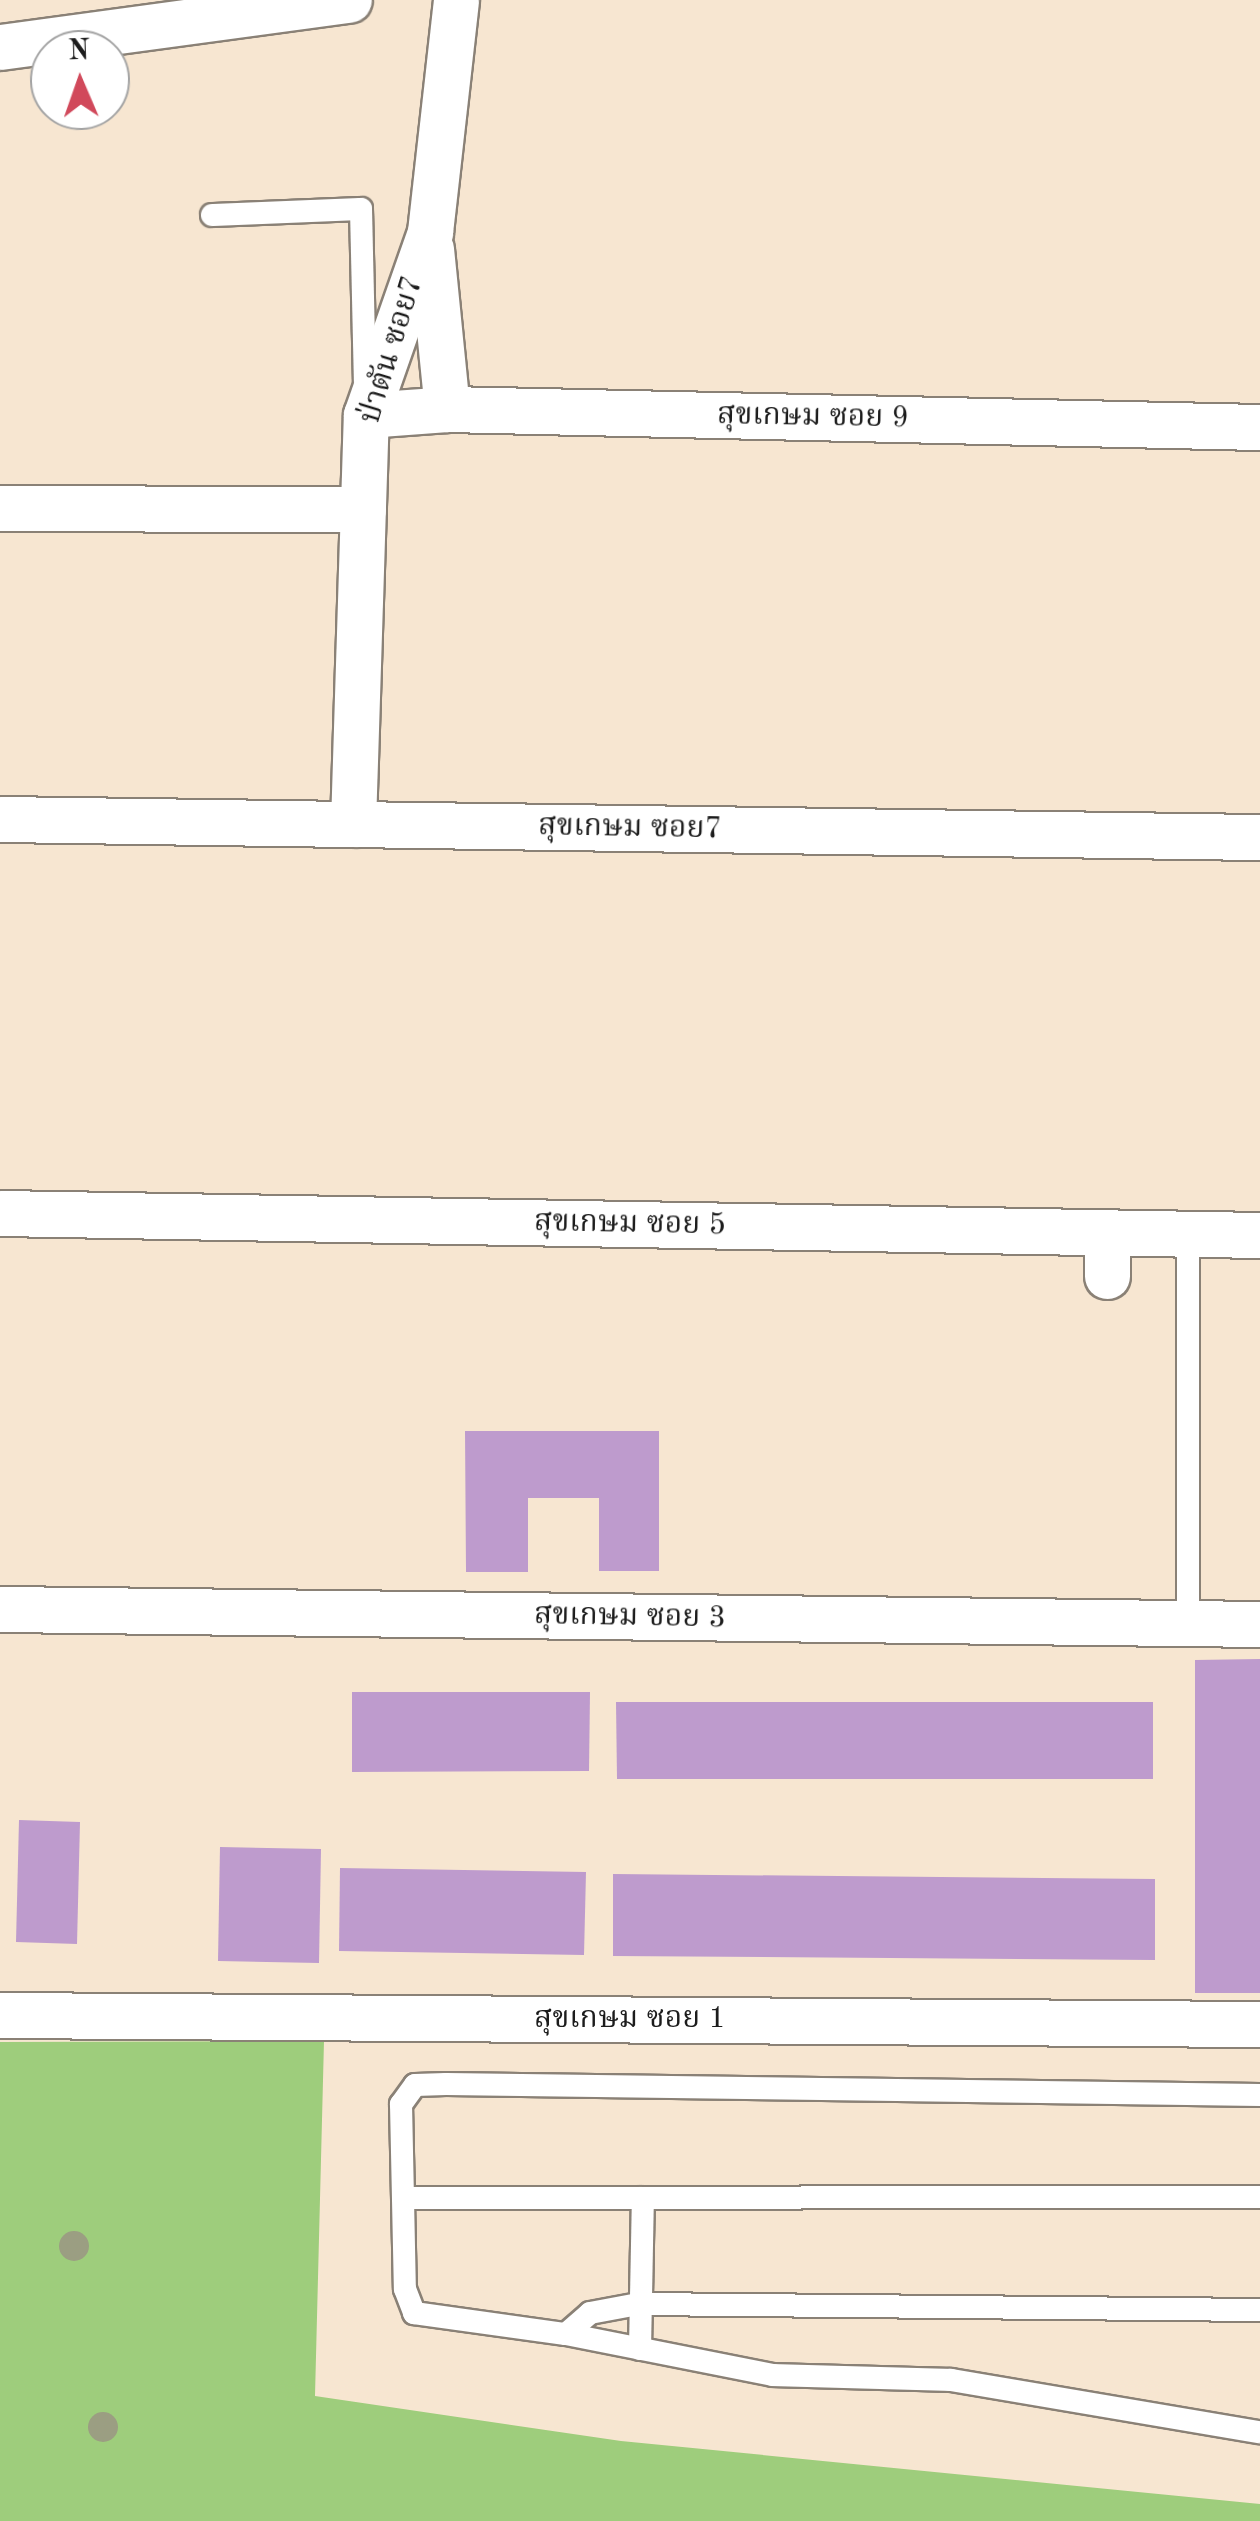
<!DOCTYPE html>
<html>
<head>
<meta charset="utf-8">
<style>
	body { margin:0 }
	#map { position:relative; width:1260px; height:2521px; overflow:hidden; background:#f7e6d1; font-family:"Old Standard TT","Noto Serif Thai",serif }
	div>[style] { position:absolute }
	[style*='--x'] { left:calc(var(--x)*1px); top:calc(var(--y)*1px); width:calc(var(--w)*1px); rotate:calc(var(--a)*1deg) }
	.green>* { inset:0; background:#9ecd7c }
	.building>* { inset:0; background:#be9bcd }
	.roads { filter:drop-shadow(2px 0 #8a8176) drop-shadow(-2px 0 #8a8176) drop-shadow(0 2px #8a8176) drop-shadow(0 -2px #8a8176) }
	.lane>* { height:22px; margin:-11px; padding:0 11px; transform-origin:11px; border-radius:11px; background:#fff }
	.street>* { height:45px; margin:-22.5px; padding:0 22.5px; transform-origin:22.5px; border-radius:22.5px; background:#fff }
	.trees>* { width:30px; height:30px; margin:-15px; border-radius:50%; background:#9b9e82 }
	span { translate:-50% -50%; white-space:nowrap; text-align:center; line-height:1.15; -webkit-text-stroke:10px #fff; paint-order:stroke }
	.street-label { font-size:30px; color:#1c1c1c }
	.north { position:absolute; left:30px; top:30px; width:100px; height:100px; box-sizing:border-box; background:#fff; border:2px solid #a4a4a4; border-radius:50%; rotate:358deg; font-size:28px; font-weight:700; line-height:40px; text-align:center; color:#1c1c1c }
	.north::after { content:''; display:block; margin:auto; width:35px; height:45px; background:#d1495b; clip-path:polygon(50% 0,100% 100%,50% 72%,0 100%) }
</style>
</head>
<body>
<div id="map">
	<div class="green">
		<i style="clip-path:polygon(324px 2041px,315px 2396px,621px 2441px,1260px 2504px,1260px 2521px,0 2521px,0 2042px)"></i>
	</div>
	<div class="building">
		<i style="clip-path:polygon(465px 1431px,659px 1431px,659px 1571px,599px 1571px,599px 1498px,528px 1498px,528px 1572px,466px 1572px)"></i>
		<i style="clip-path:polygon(1260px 1659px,1260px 1993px,1195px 1993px,1195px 1660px)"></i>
		<i style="clip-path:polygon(352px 1692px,590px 1692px,589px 1771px,352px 1772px)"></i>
		<i style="clip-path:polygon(616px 1702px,1153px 1702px,1153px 1779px,617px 1779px)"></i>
		<i style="clip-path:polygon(19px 1820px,80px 1822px,77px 1944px,16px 1942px)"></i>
		<i style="clip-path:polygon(220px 1847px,321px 1849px,319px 1963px,218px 1961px)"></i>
		<i style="clip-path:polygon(340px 1868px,586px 1872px,584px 1955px,339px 1951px)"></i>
		<i style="clip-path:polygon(613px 1874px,1155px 1879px,1155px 1960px,613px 1956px)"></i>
	</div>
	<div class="roads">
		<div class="lane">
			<i style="--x:212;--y:215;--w:149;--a:-2.3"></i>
			<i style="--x:361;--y:209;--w:172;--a:88.7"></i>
			<i style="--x:1188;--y:1233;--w:390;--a:90"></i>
			<i style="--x:1260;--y:2095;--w:814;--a:-179.23"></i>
			<i style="--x:446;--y:2084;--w:31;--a:178"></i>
			<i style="--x:415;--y:2085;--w:24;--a:126"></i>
			<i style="--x:401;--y:2104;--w:185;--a:88.8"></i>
			<i style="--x:405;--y:2289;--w:26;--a:69"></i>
			<i style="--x:414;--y:2313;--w:153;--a:7.9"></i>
			<i style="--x:566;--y:2334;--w:211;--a:11.2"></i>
			<i style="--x:773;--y:2375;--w:178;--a:1.6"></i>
			<i style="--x:951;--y:2380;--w:313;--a:9.6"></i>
			<i style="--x:403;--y:2198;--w:857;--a:-0.07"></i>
			<i style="--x:566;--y:2334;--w:32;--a:-41"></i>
			<i style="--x:590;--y:2313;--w:49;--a:-10.6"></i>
			<i style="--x:638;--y:2304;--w:622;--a:0.55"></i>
			<i style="--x:640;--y:2349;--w:151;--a:-88.9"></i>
		</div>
		<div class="street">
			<i style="--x:0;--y:47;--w:352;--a:-7.7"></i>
			<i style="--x:431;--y:249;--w:161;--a:84.3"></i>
			<i style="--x:366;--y:415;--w:81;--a:-4.2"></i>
			<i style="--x:447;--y:409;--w:813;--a:1.27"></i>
			<i style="--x:0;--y:508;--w:363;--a:0.2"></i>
			<i style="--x:0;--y:819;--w:1260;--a:0.82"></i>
			<i style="--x:353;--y:824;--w:409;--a:-88.2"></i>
			<i style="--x:366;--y:415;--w:194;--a:-70.7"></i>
			<i style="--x:430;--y:232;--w:233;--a:-83.6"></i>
			<i style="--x:0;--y:1213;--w:1260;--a:1"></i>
			<i style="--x:1107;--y:1276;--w:44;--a:-90"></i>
			<i style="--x:0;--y:1609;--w:1260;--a:0.68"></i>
			<i style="--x:0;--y:2015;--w:1260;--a:0.41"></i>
		</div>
	</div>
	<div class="trees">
		<i style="left:74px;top:2246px"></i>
		<i style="left:103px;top:2427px"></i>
	</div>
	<div class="street-label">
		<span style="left:392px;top:350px;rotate:-73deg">ป่าตัน ซอย7</span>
		<span style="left:813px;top:417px;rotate:1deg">สุขเกษม ซอย 9</span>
		<span style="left:630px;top:828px;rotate:1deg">สุขเกษม ซอย7</span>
		<span style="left:630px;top:1224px;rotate:1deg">สุขเกษม ซอย 5</span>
		<span style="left:630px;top:1617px;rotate:1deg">สุขเกษม ซอย 3</span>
		<span style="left:630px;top:2019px">สุขเกษม ซอย 1</span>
	</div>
	<div class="north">N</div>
</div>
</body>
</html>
